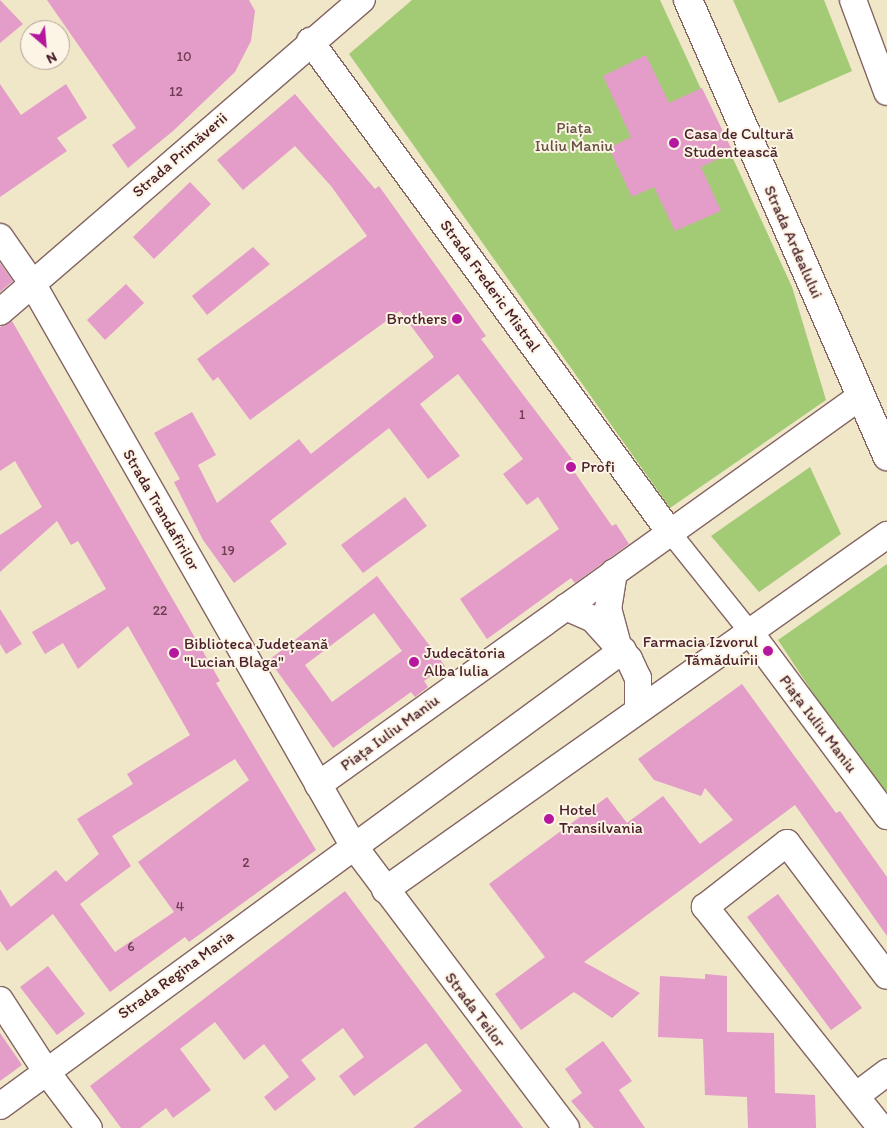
<!DOCTYPE html>
<html>
<head>
<meta charset="utf-8">
<style>
	body { margin:0 }
	#map { position:relative; width:887px; height:1128px; overflow:hidden; background:#f0e6c8; font-family:Itim,sans-serif }
	div>[style] { position:absolute }
	[style*='--x'] { left:calc(var(--x)*1px); top:calc(var(--y)*1px); width:calc(var(--w)*1px); rotate:calc(var(--a)*1deg) }
	.green>* { inset:0; background:#a3ca75 }
	.building>* { inset:0; background:#e39dc8 }
	.roads { filter:drop-shadow(1px 0 #846562) drop-shadow(-1px 0 #846562) drop-shadow(0 1px #846562) drop-shadow(0 -1px #846562) }
	.pedestrian>* { height:20px; margin:-10px; padding:0 10px; transform-origin:10px; border-radius:10px; background:#fff }
	.minor>* { height:26px; margin:-13px; padding:0 13px; transform-origin:13px; border-radius:13px; background:#fff }
	.secondary>* { height:28px; margin:-14px; padding:0 14px; transform-origin:14px; border-radius:14px; background:#fff }
	.dots>* { width:14px; height:14px; translate:-50% -50%; box-sizing:border-box; border:2px solid #fcf5e5; border-radius:50% }
	span { translate:-50% -50%; white-space:nowrap; text-align:center; line-height:1.15; -webkit-text-stroke:4px #fcf5e5; paint-order:stroke }
	.number-label { font-size:14px; color:#703e52 }
	.number-label span { -webkit-text-stroke-width:0 }
	.park-label { font-size:16px; color:#655241 }
	.poi-label { font-size:16px; color:#4a1f2b }
	.left { translate:0 -50%; text-align:left }
	.right { translate:-100% -50%; text-align:right }
	.street-label { font-size:16px; color:#4a1f2b }
	.north { position:absolute; left:20px; top:20px; width:50px; height:50px; box-sizing:border-box; background:#fcf5e5; border:1px solid #b59f9b; border-radius:50%; rotate:153deg; font-size:14px; font-weight:700; line-height:20px; text-align:center; color:#4a1f2b }
	.north::after { content:''; display:block; margin:auto; width:18px; height:22px; background:#b5179e; clip-path:polygon(50% 0,100% 100%,50% 72%,0 100%) }
</style>
</head>
<body>
<div id="map">
	<div class="green">
		<i style="clip-path:polygon(412px 0,660px 0,792px 287px,826px 400px,670px 508px,349px 54px)"></i>
		<i style="clip-path:polygon(733px 0,824px 0,852px 71px,779px 103px)"></i>
		<i style="clip-path:polygon(810px 467px,841px 534px,759px 592px,711px 536px)"></i>
		<i style="clip-path:polygon(887px 564px,887px 791px,880px 795px,778px 640px)"></i>
	</div>
	<div class="building">
		<i style="clip-path:polygon(0 0,23px 24px,0 43px)"></i>
		<i style="clip-path:polygon(47px 0,249px 0,255px 11px,251px 41px,235px 72px,173px 131px,128px 168px,112px 145px,136px 128px)"></i>
		<i style="clip-path:polygon(646px 55px,669px 103px,702px 88px,733px 152px,701px 167px,721px 211px,675px 231px,654px 187px,632px 197px,609px 148px,631px 137px,603px 76px)"></i>
		<i style="clip-path:polygon(0 84px,21px 115px,66px 84px,87px 118px,57px 138px,67px 151px,0 197px)"></i>
		<i style="clip-path:polygon(295px 94px,375px 189px,379px 186px,486px 336px,481px 339px,578px 467px,573px 470px,612px 526px,616px 524px,629px 544px,575px 583px,571px 578px,487px 639px,460px 599px,559px 529px,538px 497px,527px 505px,503px 474px,523px 459px,458px 374px,420px 404px,460px 456px,428px 479px,389px 428px,270px 521px,287px 544px,234px 583px,203px 540px,174px 482px,180px 479px,154px 433px,192px 412px,216px 455px,198px 465px,217px 503px,299px 439px,311px 454px,434px 357px,400px 311px,250px 420px,218px 377px,213px 381px,197px 359px,367px 236px,331px 186px,295px 146px,243px 190px,217px 160px)"></i>
		<i style="clip-path:polygon(190px 182px,211px 204px,154px 259px,133px 237px)"></i>
		<i style="clip-path:polygon(253px 247px,270px 264px,207px 315px,192px 296px)"></i>
		<i style="clip-path:polygon(0 263px,13px 281px,0 292px)"></i>
		<i style="clip-path:polygon(126px 284px,144px 303px,105px 340px,87px 320px)"></i>
		<i style="clip-path:polygon(evenodd,12px 321px,220px 681px,216px 683px,316px 850px,189px 942px,185px 937px,110px 992px,53px 914px,7px 951px,0 941px,0 889px,11px 907px,56px 870px,66px 882px,99px 854px,77px 819px,133px 784px,127px 774px,190px 735px,128px 626px,78px 669px,63px 643px,45px 654px,32px 632px,106px 589px,78px 541px,71px 545px,57px 521px,0 572px,0 535px,42px 507px,15px 461px,0 471px,0 327px,12px 321px,235px 759px,249px 780px,138px 862px,174px 912px,115px 952px,80px 904px,131px 866px,112px 836px,235px 759px)"></i>
		<i style="clip-path:polygon(405px 497px,427px 526px,363px 573px,341px 545px)"></i>
		<i style="clip-path:polygon(evenodd,377px 576px,445px 666px,424px 681px,428px 687px,415px 697px,411px 692px,333px 748px,269px 660px,377px 576px,374px 613px,402px 651px,332px 702px,305px 665px,374px 613px)"></i>
		<i style="clip-path:polygon(0 609px,22px 644px,6px 654px,0 644px)"></i>
		<i style="clip-path:polygon(742px 684px,836px 813px,840px 811px,887px 877px,887px 936px,795px 805px,584px 962px,640px 993px,612px 1018px,574px 992px,521px 1030px,495px 994px,545px 957px,489px 884px,607px 797px,627px 823px,663px 796px,700px 844px,733px 820px,705px 788px,701px 796px,654px 780px,638px 759px)"></i>
		<i style="clip-path:polygon(345px 891px,523px 1128px,413px 1128px,462px 1091px,426px 1043px,354px 1096px,339px 1076px,364px 1057px,343px 1028px,301px 1060px,316px 1079px,275px 1111px,264px 1097px,289px 1077px,264px 1044px,244px 1060px,215px 1022px,180px 1049px,211px 1090px,173px 1118px,166px 1108px,140px 1128px,121px 1128px,90px 1086px)"></i>
		<i style="clip-path:polygon(778px 894px,862px 1008px,831px 1030px,747px 917px)"></i>
		<i style="clip-path:polygon(48px 966px,85px 1014px,57px 1035px,20px 987px)"></i>
		<i style="clip-path:polygon(705px 974px,727px 976px,727px 1032px,774px 1033px,775px 1093px,815px 1095px,816px 1128px,748px 1128px,747px 1097px,705px 1095px,703px 1039px,658px 1037px,660px 976px,705px 979px)"></i>
		<i style="clip-path:polygon(0 1033px,22px 1065px,0 1081px)"></i>
		<i style="clip-path:polygon(603px 1041px,632px 1081px,619px 1090px,645px 1128px,594px 1128px,571px 1101px,582px 1093px,565px 1069px)"></i>
	</div>
	<div class="roads">
		<div class="pedestrian">
			<i style="--x:669;--y:531;--w:128;--a:51.3"></i>
		</div>
		<div class="minor">
			<i style="--x:853;--y:0;--w:98;--a:69.7"></i>
			<i style="--x:310;--y:41;--w:607;--a:53.77"></i>
			<i style="--x:0;--y:237;--w:56;--a:55.2"></i>
			<i style="--x:32;--y:283;--w:647;--a:60.27"></i>
			<i style="--x:353;--y:845;--w:354;--a:53"></i>
			<i style="--x:0;--y:312;--w:478;--a:-40.8"></i>
			<i style="--x:614;--y:572;--w:36;--a:99"></i>
			<i style="--x:608;--y:608;--w:34;--a:75"></i>
			<i style="--x:566;--y:607;--w:30;--a:24"></i>
			<i style="--x:593;--y:619;--w:54;--a:48"></i>
			<i style="--x:629;--y:659;--w:21;--a:65"></i>
			<i style="--x:638;--y:678;--w:32;--a:90"></i>
			<i style="--x:749;--y:631;--w:231;--a:53.3"></i>
			<i style="--x:318;--y:785;--w:668;--a:-35.62"></i>
			<i style="--x:385;--y:890;--w:615;--a:-35.27"></i>
			<i style="--x:0;--y:1000;--w:85;--a:57.1"></i>
			<i style="--x:46;--y:1071;--w:71;--a:53"></i>
			<i style="--x:857;--y:1095;--w:38;--a:-37"></i>
			<i style="--x:0;--y:1106;--w:772;--a:-36.2"></i>
			<i style="--x:881;--y:1128;--w:283;--a:-128.5"></i>
			<i style="--x:705;--y:907;--w:104;--a:-38"></i>
			<i style="--x:787;--y:843;--w:166;--a:53.1"></i>
		</div>
		<div class="secondary">
			<i style="--x:688;--y:0;--w:498;--a:66.4"></i>
		</div>
	</div>
	<div class="dots">
		<i style="left:674px;top:143px;background:#b5179e"></i>
		<i style="left:457px;top:319px;background:#b5179e"></i>
		<i style="left:571px;top:467px;background:#b5179e"></i>
		<i style="left:768px;top:651px;background:#b5179e"></i>
		<i style="left:174px;top:653px;background:#b5179e"></i>
		<i style="left:414px;top:662px;background:#b5179e"></i>
		<i style="left:549px;top:819px;background:#b5179e"></i>
	</div>
	<div class="number-label">
		<span style="left:184px;top:57px">10</span>
		<span style="left:176px;top:92px">12</span>
		<span style="left:522px;top:415px">1</span>
		<span style="left:228px;top:551px">19</span>
		<span style="left:160px;top:611px">22</span>
		<span style="left:246px;top:863px">2</span>
		<span style="left:180px;top:907px">4</span>
		<span style="left:131px;top:947px">6</span>
	</div>
	<div class="park-label">
		<span style="left:574px;top:137px">Piața<br>Iuliu Maniu</span>
	</div>
	<div class="poi-label">
		<span class="left" style="left:684px;top:143px">Casa de Cultură<br>Studentească</span>
		<span class="right" style="left:447px;top:319px">Brothers</span>
		<span class="left" style="left:581px;top:467px">Profi</span>
		<span class="right" style="left:758px;top:651px">Farmacia Izvorul<br>Tămăduirii</span>
		<span class="left" style="left:184px;top:653px">Biblioteca Județeană<br>"Lucian Blaga"</span>
		<span class="left" style="left:424px;top:662px">Judecătoria<br>Alba Iulia</span>
		<span class="left" style="left:559px;top:819px">Hotel<br>Transilvania</span>
	</div>
	<div class="street-label">
		<span style="left:180px;top:155px;rotate:-41deg">Strada Primăverii</span>
		<span style="left:793px;top:242px;rotate:66deg">Strada Ardealului</span>
		<span style="left:490px;top:286px;rotate:54deg">Strada Frederic Mistral</span>
		<span style="left:161px;top:510px;rotate:60deg">Strada Trandafirilor</span>
		<span style="left:818px;top:724px;rotate:53deg">Piața Iuliu Maniu</span>
		<span style="left:390px;top:733px;rotate:-36deg">Piața Iuliu Maniu</span>
		<span style="left:176px;top:975px;rotate:-36deg">Strada Regina Maria</span>
		<span style="left:475px;top:1010px;rotate:53deg">Strada Teilor</span>
	</div>
	<div class="north">N</div>
</div>
</body>
</html>
